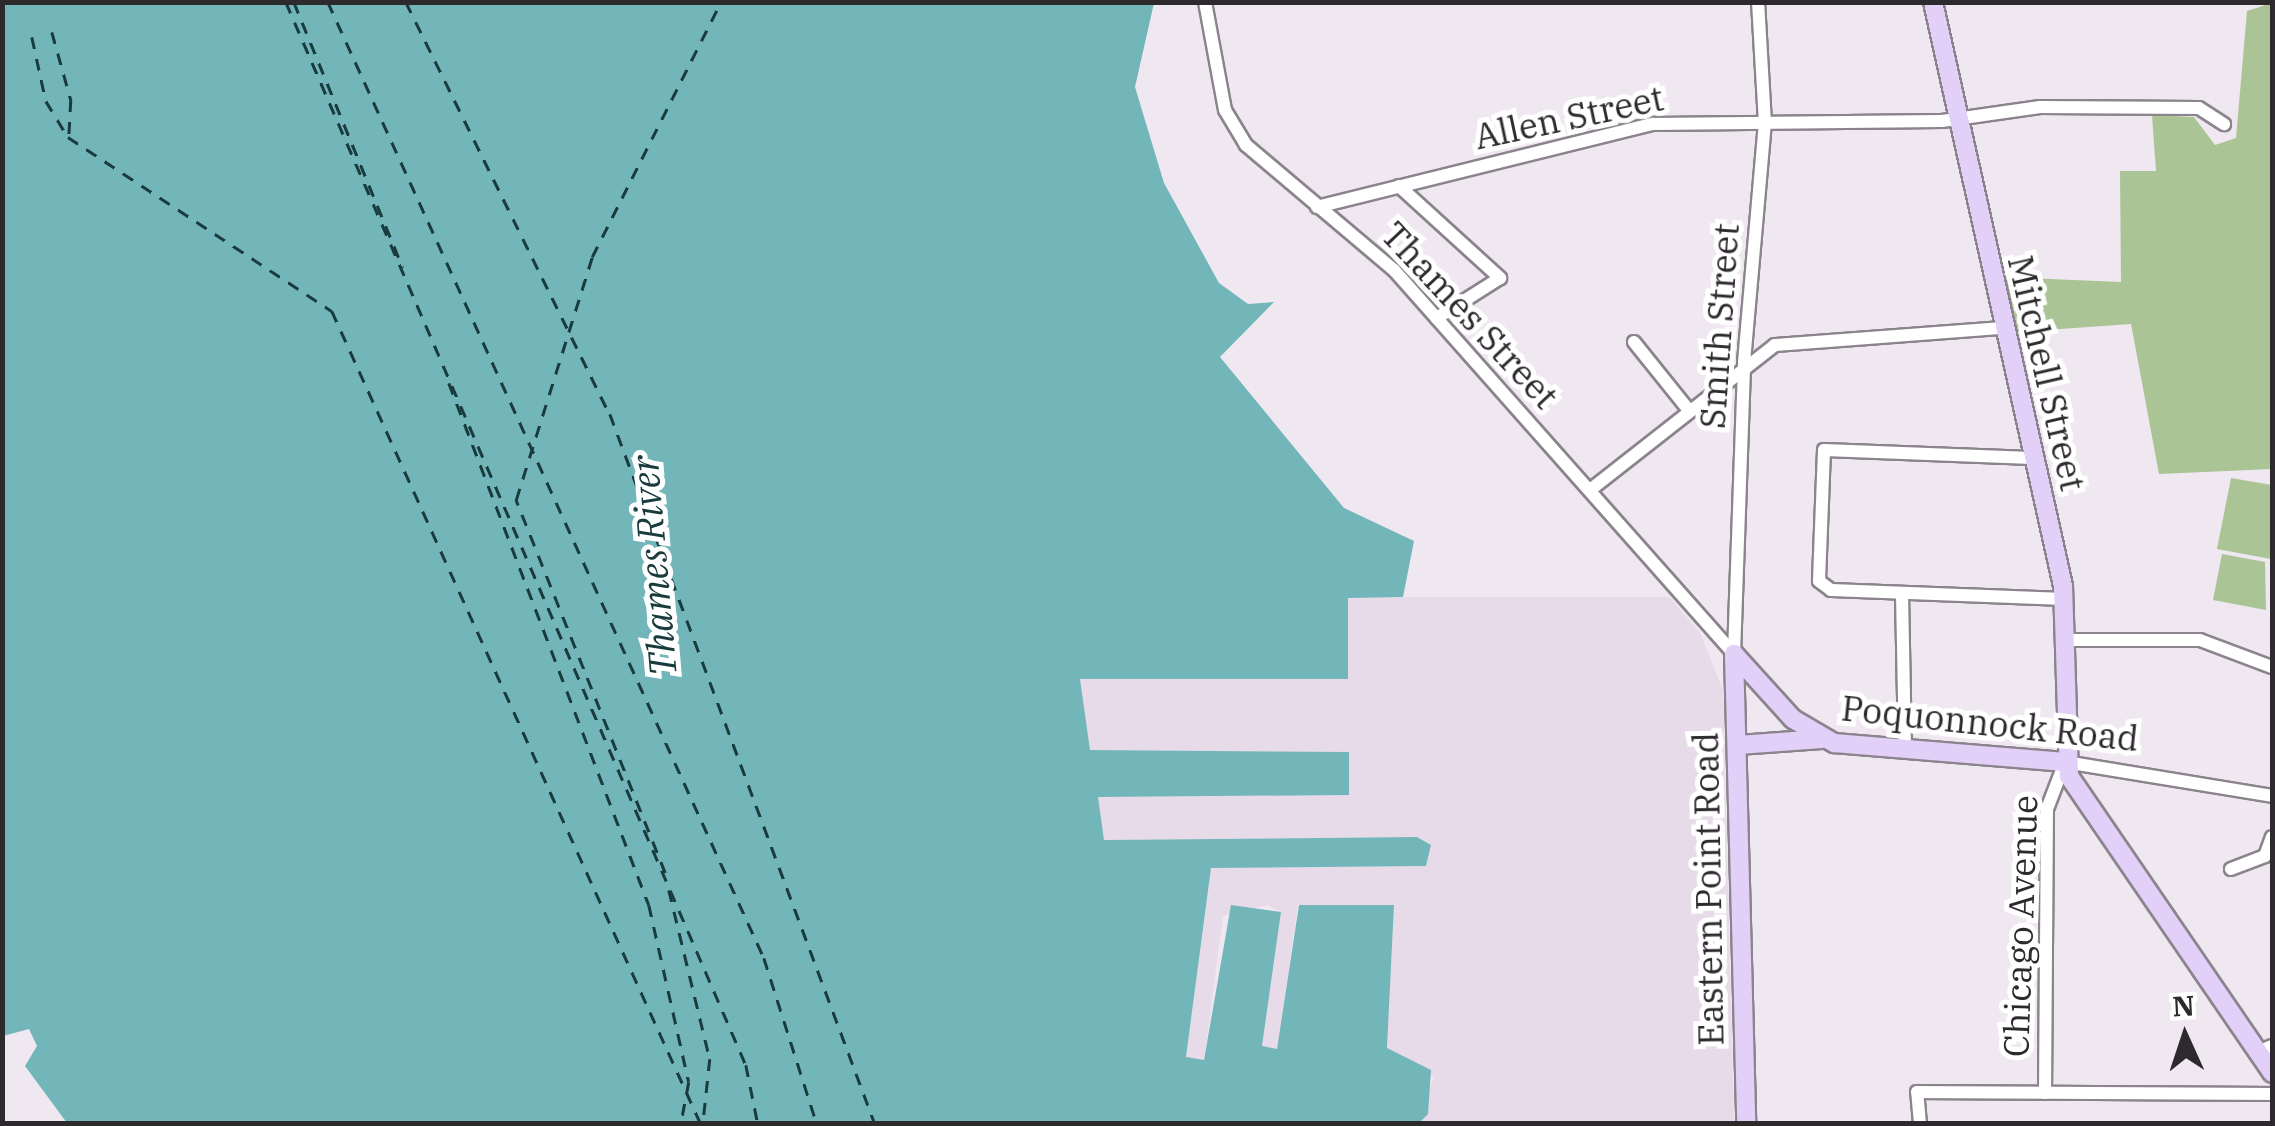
<!DOCTYPE html>
<html>
<head>
<meta charset="utf-8">
<style>
	body { margin:0 }
	#map { position:relative; width:2275px; height:1126px; overflow:hidden; background:#efe8f0; font-family:"IBM Plex Serif",serif }
	div>[style] { position:absolute }
	[style*='--x'] { left:calc(var(--x)*1px); top:calc(var(--y)*1px); width:calc(var(--w)*1px); rotate:calc(var(--a)*1deg) }
	.built>* { inset:0; background:#e7dbe9 }
	.green>* { inset:0; background:#aac496 }
	.water>* { inset:0; background:#72b6ba }
	.ferry>* { height:2.5px; margin-top:-1.25px; transform-origin:0; background:repeating-linear-gradient(90deg,#193b3d 0 12px,transparent 0 22px) }
	.roads { filter:drop-shadow(2px 0 #8b848c) drop-shadow(-2px 0 #8b848c) drop-shadow(0 2px #8b848c) drop-shadow(0 -2px #8b848c) }
	.minor>* { height:12px; margin:-6px; padding:0 6px; transform-origin:6px; border-radius:6px; background:#fff }
	.major>* { height:18px; margin:-9px; padding:0 9px; transform-origin:9px; border-radius:9px; background:#e2d0f8 }
	span { translate:-50% -50%; white-space:nowrap; text-align:center; line-height:1.15; -webkit-text-stroke:10px #fff; paint-order:stroke }
	.street-label { font-size:35px; color:#2d2a2d }
	.water-label { font-size:38px; color:#193b3d; font-style:italic }
	.frame { position:absolute; inset:0; border:5px solid #2d2a2d; pointer-events:none }
	.north { position:absolute; left:2135px; top:986px; width:100px; height:100px; -webkit-text-stroke:8px #fff; paint-order:stroke; rotate:357deg; font-size:28px; font-weight:700; line-height:40px; text-align:center; color:#2d2a2d }
	.north::after { content:''; display:block; margin:auto; width:35px; height:45px; background:#2d2a2d; clip-path:polygon(50% 0,100% 100%,50% 72%,0 100%) }
</style>
</head>
<body>
<div id="map">
	<div class="built">
		<i style="clip-path:polygon(1348px 597px,1670px 597px,1700px 633px,1723px 690px,1734px 1123px,1418px 1123px,1434px 1077px,1387px 1049px,1394px 905px,1298px 905px,1277px 1049px,1262px 1047px,1281px 913px,1268px 905px,1223px 916px,1204px 1061px,1186px 1058px,1211px 868px,1426px 866px,1431px 846px,1417px 837px,1104px 840px,1097px 797px,1349px 795px,1349px 753px,1090px 750px,1080px 679px,1348px 679px)"></i>
	</div>
	<div class="green">
		<i style="clip-path:polygon(2272px 3px,2272px 469px,2159px 474px,2131px 324px,2017px 332px,2005px 277px,2121px 282px,2120px 171px,2156px 171px,2152px 115px,2194px 117px,2215px 145px,2236px 138px,2247px 11px)"></i>
		<i style="clip-path:polygon(2231px 478px,2272px 485px,2271px 559px,2217px 549px)"></i>
		<i style="clip-path:polygon(2222px 554px,2265px 562px,2266px 610px,2213px 600px)"></i>
	</div>
	<div class="water">
		<i style="clip-path:polygon(2px 3px,1154px 3px,1135px 87px,1164px 183px,1219px 283px,1248px 304px,1274px 302px,1220px 357px,1344px 508px,1414px 541px,1403px 597px,1348px 598px,1348px 679px,1080px 679px,1090px 750px,1349px 752px,1349px 795px,1098px 797px,1104px 840px,1417px 837px,1431px 845px,1426px 866px,1211px 868px,1186px 1057px,1204px 1060px,1231px 905px,1281px 912px,1262px 1046px,1277px 1049px,1299px 905px,1394px 905px,1387px 1048px,1431px 1070px,1428px 1114px,1418px 1124px,67px 1123px,25px 1066px,37px 1046px,29px 1029px,3px 1036px)"></i>
	</div>
	<div class="ferry">
		<i style="--x:286;--y:2;--w:1158;--a:66.6"></i>
		<i style="--x:746;--y:1065;--w:60;--a:78.5"></i>
		<i style="--x:294;--y:2;--w:287;--a:67.7"></i>
		<i style="--x:328;--y:2;--w:1051;--a:65.48"></i>
		<i style="--x:764;--y:958;--w:174;--a:72.3"></i>
		<i style="--x:406;--y:2;--w:460;--a:63.7"></i>
		<i style="--x:610;--y:414;--w:758;--a:69.53"></i>
		<i style="--x:52;--y:32;--w:71;--a:74.4"></i>
		<i style="--x:71;--y:100;--w:35;--a:93"></i>
		<i style="--x:32;--y:37;--w:66;--a:77.7"></i>
		<i style="--x:46;--y:101;--w:42;--a:58.6"></i>
		<i style="--x:68;--y:137;--w:316;--a:33.4"></i>
		<i style="--x:332;--y:311;--w:893;--a:65.59"></i>
		<i style="--x:449;--y:383;--w:559;--a:69.04"></i>
		<i style="--x:649;--y:905;--w:181;--a:77.3"></i>
		<i style="--x:689;--y:1082;--w:43;--a:100.8"></i>
		<i style="--x:665;--y:873;--w:402;--a:-111.8"></i>
		<i style="--x:516;--y:500;--w:255;--a:-72.6"></i>
		<i style="--x:592;--y:257;--w:286;--a:-63.2"></i>
		<i style="--x:669;--y:890;--w:174;--a:76.4"></i>
		<i style="--x:710;--y:1059;--w:65;--a:96.1"></i>
	</div>
	<div class="roads">
		<div class="minor">
			<i style="--x:1205;--y:2;--w:110;--a:79.5"></i>
			<i style="--x:1225;--y:110;--w:41;--a:59"></i>
			<i style="--x:1246;--y:145;--w:194;--a:40.2"></i>
			<i style="--x:1394;--y:270;--w:513;--a:48.48"></i>
			<i style="--x:1399;--y:186;--w:137;--a:42.3"></i>
			<i style="--x:1500;--y:278;--w:75;--a:147.6"></i>
			<i style="--x:1317;--y:207;--w:346;--a:-13.9"></i>
			<i style="--x:1653;--y:124;--w:289;--a:-0.6"></i>
			<i style="--x:1942;--y:121;--w:99;--a:-8.1"></i>
			<i style="--x:2040;--y:107;--w:159;--a:0.4"></i>
			<i style="--x:2199;--y:108;--w:30;--a:33"></i>
			<i style="--x:1634;--y:342;--w:85;--a:51.2"></i>
			<i style="--x:2032;--y:458;--w:208;--a:-177.8"></i>
			<i style="--x:1824;--y:450;--w:131;--a:92.2"></i>
			<i style="--x:1819;--y:581;--w:15;--a:37"></i>
			<i style="--x:1831;--y:590;--w:234;--a:2.2"></i>
			<i style="--x:1590;--y:490;--w:235;--a:-38.1"></i>
			<i style="--x:1775;--y:345;--w:229;--a:-4.3"></i>
			<i style="--x:1902;--y:594;--w:154;--a:88.9"></i>
			<i style="--x:2066;--y:640;--w:134;--a:0"></i>
			<i style="--x:2200;--y:640;--w:77;--a:20.6"></i>
			<i style="--x:1734;--y:654;--w:292;--a:-88"></i>
			<i style="--x:1744;--y:362;--w:240;--a:-85"></i>
			<i style="--x:1765;--y:123;--w:121;--a:-93.3"></i>
			<i style="--x:2231;--y:869;--w:36;--a:-21"></i>
			<i style="--x:2265;--y:856;--w:20;--a:-70"></i>
			<i style="--x:2257;--y:1052;--w:16;--a:-22"></i>
			<i style="--x:2045;--y:1093;--w:284;--a:-89.6"></i>
			<i style="--x:2047;--y:809;--w:50;--a:-69"></i>
			<i style="--x:2065;--y:762;--w:210;--a:9.3"></i>
			<i style="--x:1920;--y:1124;--w:32;--a:-95"></i>
			<i style="--x:1917;--y:1092;--w:355;--a:0.3"></i>
		</div>
		<div class="major">
			<i style="--x:1933;--y:2;--w:598;--a:77.45"></i>
			<i style="--x:2063;--y:586;--w:190;--a:88.2"></i>
			<i style="--x:2069;--y:776;--w:360;--a:55.6"></i>
			<i style="--x:1734;--y:654;--w:470;--a:88.5"></i>
			<i style="--x:1734;--y:654;--w:88;--a:47.8"></i>
			<i style="--x:1793;--y:719;--w:48;--a:30.3"></i>
			<i style="--x:1834;--y:743;--w:232;--a:4.7"></i>
			<i style="--x:1738;--y:745;--w:84;--a:-4.1"></i>
		</div>
	</div>
	<div class="street-label">
		<span style="left:1569px;top:117px;rotate:-12deg">Allen Street</span>
		<span style="left:1470px;top:315px;rotate:47deg">Thames Street</span>
		<span style="left:1719px;top:326px;rotate:-86deg">Smith Street</span>
		<span style="left:2047px;top:373px;rotate:77deg">Mitchell Street</span>
		<span style="left:1990px;top:723px;rotate:6deg">Poquonnock Road</span>
		<span style="left:1708px;top:889px;rotate:-91deg">Eastern Point Road</span>
		<span style="left:2020px;top:926px;rotate:-88deg">Chicago Avenue</span>
	</div>
	<div class="water-label">
		<span style="left:653px;top:566px;rotate:-95deg">Thames River</span>
	</div>
	<div class="frame"></div>
	<div class="north">N</div>
</div>
</body>
</html>
